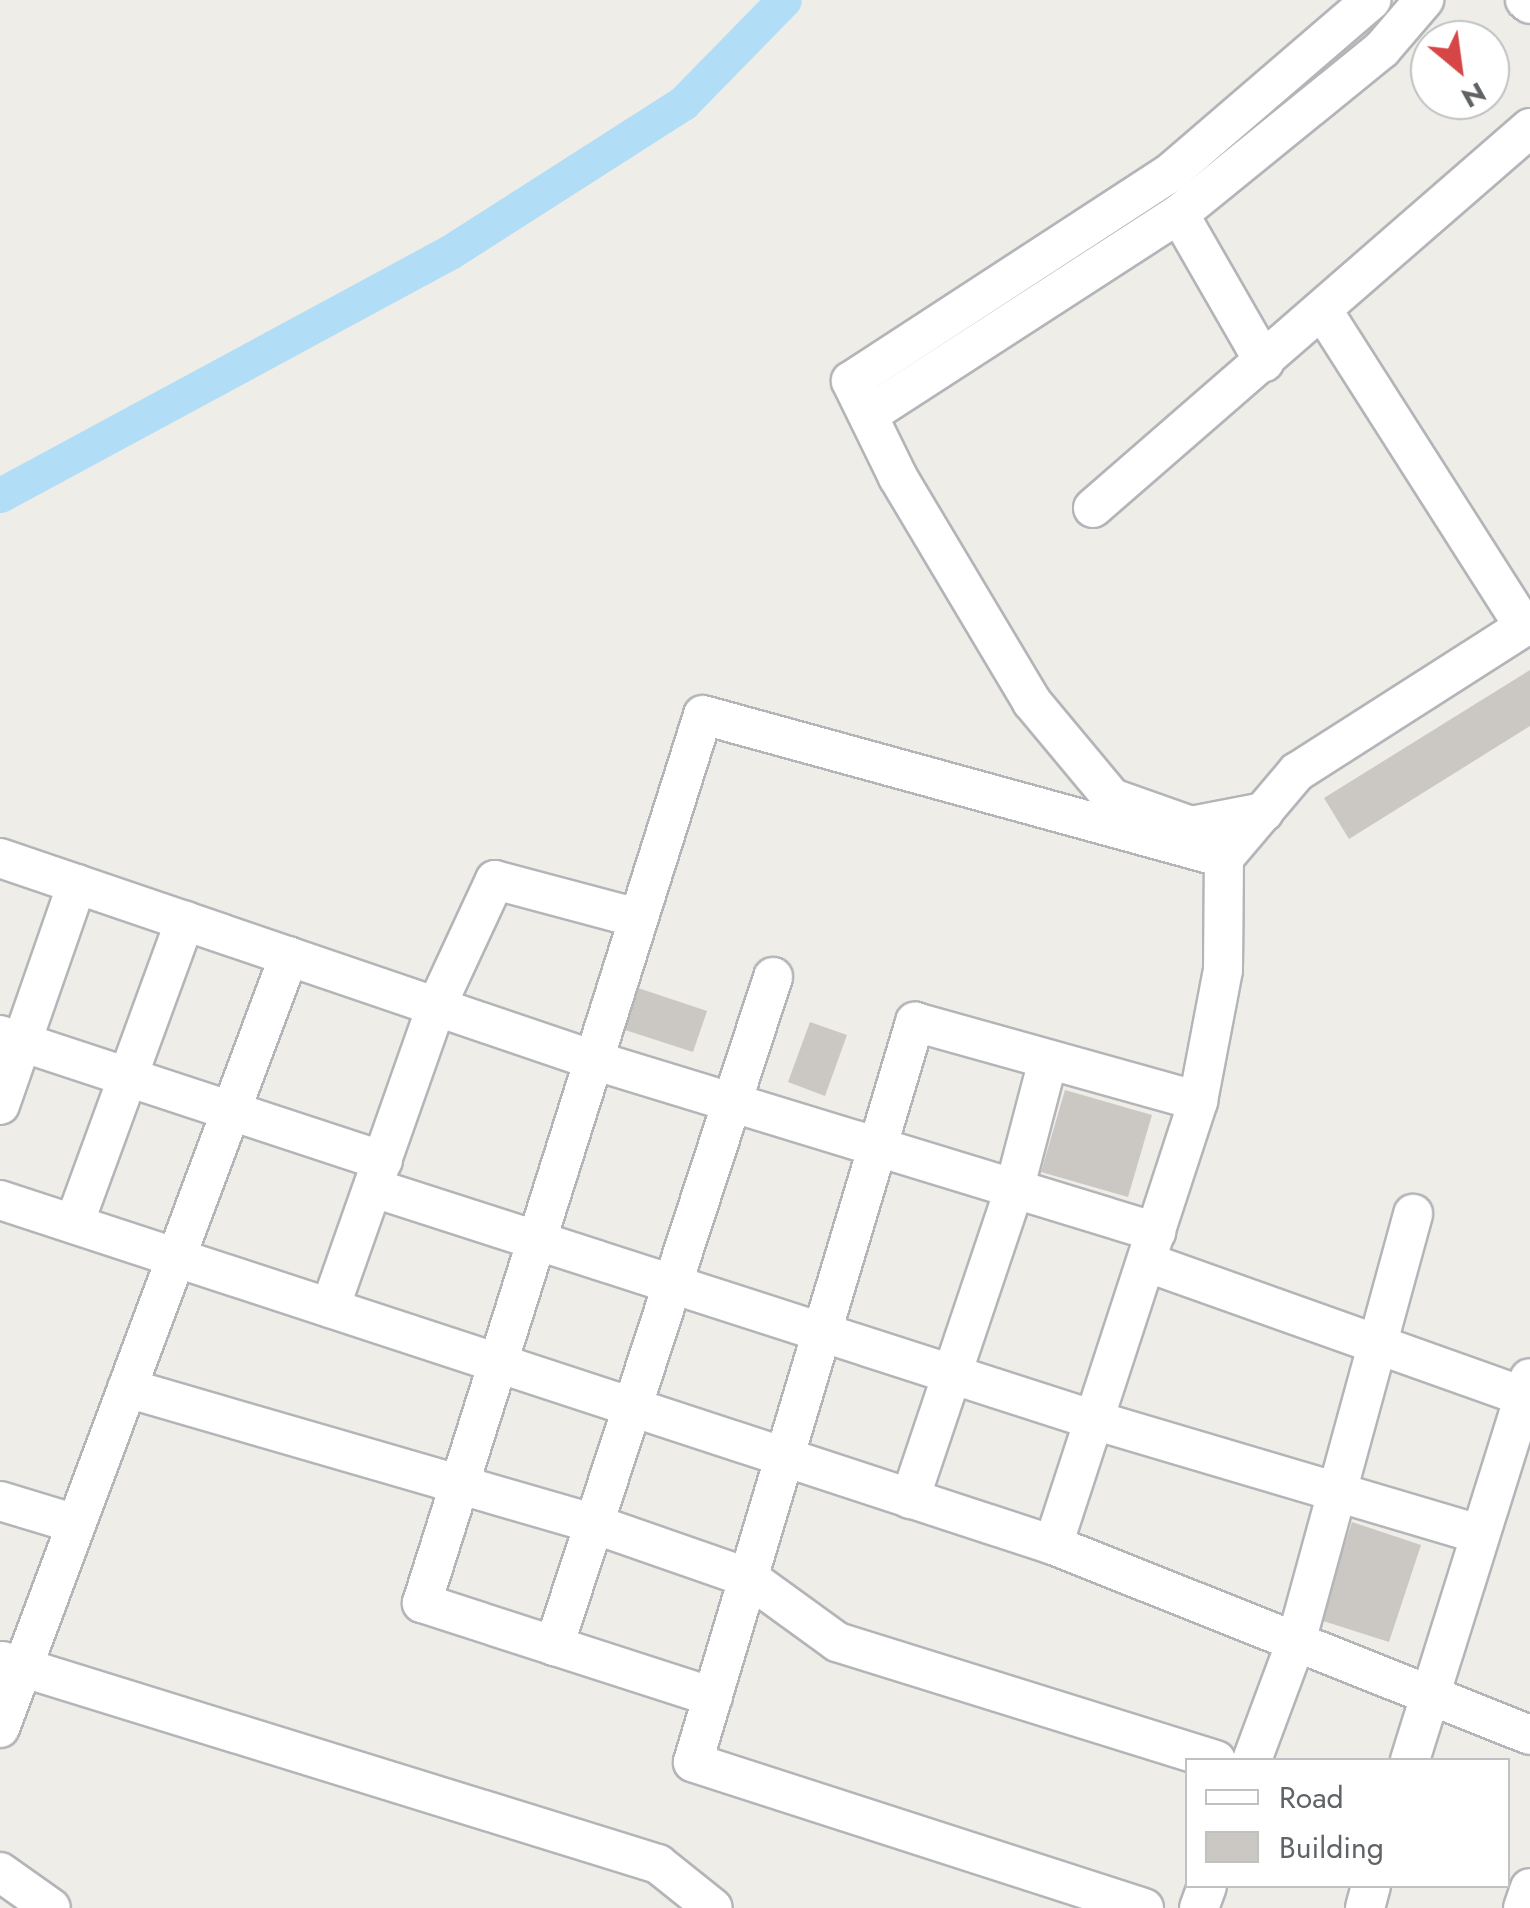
<!DOCTYPE html>
<html>
<head>
<meta charset="utf-8">
<style>
	body { margin:0 }
	#map { position:relative; width:1530px; height:1908px; overflow:hidden; background:#efede8; font-family:Jost,sans-serif }
	div>[style] { position:absolute }
	[style*='--x'] { left:calc(var(--x)*1px); top:calc(var(--y)*1px); width:calc(var(--w)*1px); rotate:calc(var(--a)*1deg) }
	.canal>* { height:35px; margin:-17.5px; padding:0 17.5px; transform-origin:17.5px; border-radius:17.5px; background:#b1def6 }
	.building>* { inset:0; background:#cbc8c4 }
	.roads { filter:drop-shadow(2px 0 #b3b5b8) drop-shadow(-2px 0 #b3b5b8) drop-shadow(0 2px #b3b5b8) drop-shadow(0 -2px #b3b5b8) }
	.minor>* { height:38px; margin:-19px; padding:0 19px; transform-origin:19px; border-radius:19px; background:#fff }
	span { translate:-50% -50%; white-space:nowrap; text-align:center; line-height:1.15; -webkit-text-stroke:8px #fff; paint-order:stroke }
	.legend { position:absolute; left:1185px; top:1758px; width:325px; height:130px; box-sizing:border-box; background:#fff; border:2px solid #bfc1c2; margin:0; padding:12px 18px; list-style:none; font-size:30px; color:#5f6366 }
	.legend li { display:flex; align-items:center; gap:20px; height:50px }
	.legend b { width:50px; border:2px solid #bfc1c2 }
	.north { position:absolute; left:1410px; top:20px; width:100px; height:100px; box-sizing:border-box; background:#fff; border:2px solid #bfc1c2; border-radius:50%; rotate:151deg; font-size:28px; font-weight:700; line-height:40px; text-align:center; color:#5f6366 }
	.north::after { content:''; display:block; margin:auto; width:35px; height:45px; background:#d74646; clip-path:polygon(50% 0,100% 100%,50% 72%,0 100%) }
</style>
</head>
<body>
<div id="map">
	<div class="canal">
		<i style="--x:0;--y:495;--w:511;--a:-28.37"></i>
		<i style="--x:450;--y:252;--w:277;--a:-32.6"></i>
		<i style="--x:683;--y:103;--w:144;--a:-45.6"></i>
	</div>
	<div class="building">
		<i style="clip-path:polygon(1530px 670px,1530px 726px,1349px 839px,1324px 798px)"></i>
		<i style="clip-path:polygon(635px 987px,707px 1011px,693px 1052px,622px 1029px)"></i>
		<i style="clip-path:polygon(810px 1022px,847px 1035px,825px 1096px,788px 1082px)"></i>
		<i style="clip-path:polygon(1065px 1090px,1152px 1115px,1128px 1197px,1041px 1172px)"></i>
		<i style="clip-path:polygon(1352px 1522px,1421px 1545px,1389px 1642px,1320px 1620px)"></i>
	</div>
	<div class="roads">
		<div class="minor">
			<i style="--x:1525;--y:0;--w:6;--a:39"></i>
			<i style="--x:1179;--y:214;--w:171;--a:60.1"></i>
			<i style="--x:1323;--y:311;--w:375;--a:57.5"></i>
			<i style="--x:871;--y:413;--w:367;--a:-32.9"></i>
			<i style="--x:1179;--y:214;--w:262;--a:-39.1"></i>
			<i style="--x:1382;--y:49;--w:65;--a:-49.4"></i>
			<i style="--x:1093;--y:508;--w:579;--a:-41.01"></i>
			<i style="--x:1264;--y:812;--w:74;--a:169.1"></i>
			<i style="--x:1191;--y:826;--w:84;--a:-160.5"></i>
			<i style="--x:1112;--y:798;--w:125;--a:-129.8"></i>
			<i style="--x:1032;--y:702;--w:262;--a:-120.8"></i>
			<i style="--x:898;--y:477;--w:107;--a:-116.1"></i>
			<i style="--x:851;--y:381;--w:379;--a:-33.1"></i>
			<i style="--x:1169;--y:174;--w:267;--a:-40.7"></i>
			<i style="--x:0;--y:858;--w:626;--a:18.81"></i>
			<i style="--x:593;--y:1060;--w:589;--a:16.99"></i>
			<i style="--x:0;--y:1035;--w:403;--a:18.2"></i>
			<i style="--x:0;--y:1105;--w:234;--a:-70.8"></i>
			<i style="--x:374;--y:1188;--w:756;--a:17.86"></i>
			<i style="--x:1094;--y:1420;--w:402;--a:16.5"></i>
			<i style="--x:0;--y:1200;--w:1108;--a:18.14"></i>
			<i style="--x:1053;--y:1545;--w:513;--a:21.72"></i>
			<i style="--x:74;--y:1224;--w:323;--a:-69.9"></i>
			<i style="--x:1146;--y:1262;--w:408;--a:19.6"></i>
			<i style="--x:330;--y:1308;--w:319;--a:-70.6"></i>
			<i style="--x:436;--y:1007;--w:140;--a:-65.1"></i>
			<i style="--x:495;--y:880;--w:148;--a:14.9"></i>
			<i style="--x:127;--y:1388;--w:486;--a:16.2"></i>
			<i style="--x:594;--y:1524;--w:164;--a:19.2"></i>
			<i style="--x:749;--y:1578;--w:109;--a:36"></i>
			<i style="--x:837;--y:1642;--w:397;--a:17.3"></i>
			<i style="--x:910;--y:1499;--w:326;--a:-71.4"></i>
			<i style="--x:1014;--y:1190;--w:134;--a:-75.3"></i>
			<i style="--x:0;--y:1501;--w:79;--a:16.8"></i>
			<i style="--x:1053;--y:1545;--w:467;--a:-71.9"></i>
			<i style="--x:1198;--y:1101;--w:133;--a:-79.2"></i>
			<i style="--x:1223;--y:970;--w:112;--a:-89.5"></i>
			<i style="--x:1224;--y:858;--w:113;--a:-49.7"></i>
			<i style="--x:1297;--y:772;--w:277;--a:-32.6"></i>
			<i style="--x:554;--y:1646;--w:704;--a:-71.87"></i>
			<i style="--x:2;--y:1661;--w:687;--a:17.19"></i>
			<i style="--x:658;--y:1864;--w:70;--a:38.7"></i>
			<i style="--x:713;--y:1697;--w:306;--a:-162.1"></i>
			<i style="--x:422;--y:1603;--w:931;--a:-72.44"></i>
			<i style="--x:703;--y:715;--w:540;--a:15.35"></i>
			<i style="--x:0;--y:1728;--w:824;--a:-69.48"></i>
			<i style="--x:1252;--y:1760;--w:126;--a:-69.6"></i>
			<i style="--x:1296;--y:1642;--w:444;--a:-74.7"></i>
			<i style="--x:1410;--y:1760;--w:400;--a:-72.6"></i>
			<i style="--x:0;--y:1872;--w:62;--a:35.2"></i>
			<i style="--x:1144;--y:1908;--w:474;--a:-162.1"></i>
			<i style="--x:693;--y:1762;--w:773;--a:-73.3"></i>
			<i style="--x:915;--y:1022;--w:294;--a:15.6"></i>
			<i style="--x:1199;--y:1908;--w:23;--a:-70"></i>
			<i style="--x:1365;--y:1908;--w:23;--a:-75"></i>
			<i style="--x:1523;--y:1908;--w:21;--a:-71"></i>
		</div>
	</div>
	<ul class="legend">
	<li><b style="height:12px;background:#fff"></b>Road</li>
	<li><b style="height:28px;background:#cbc8c4"></b>Building</li>
	</ul>
	<div class="north">N</div>
</div>
</body>
</html>
